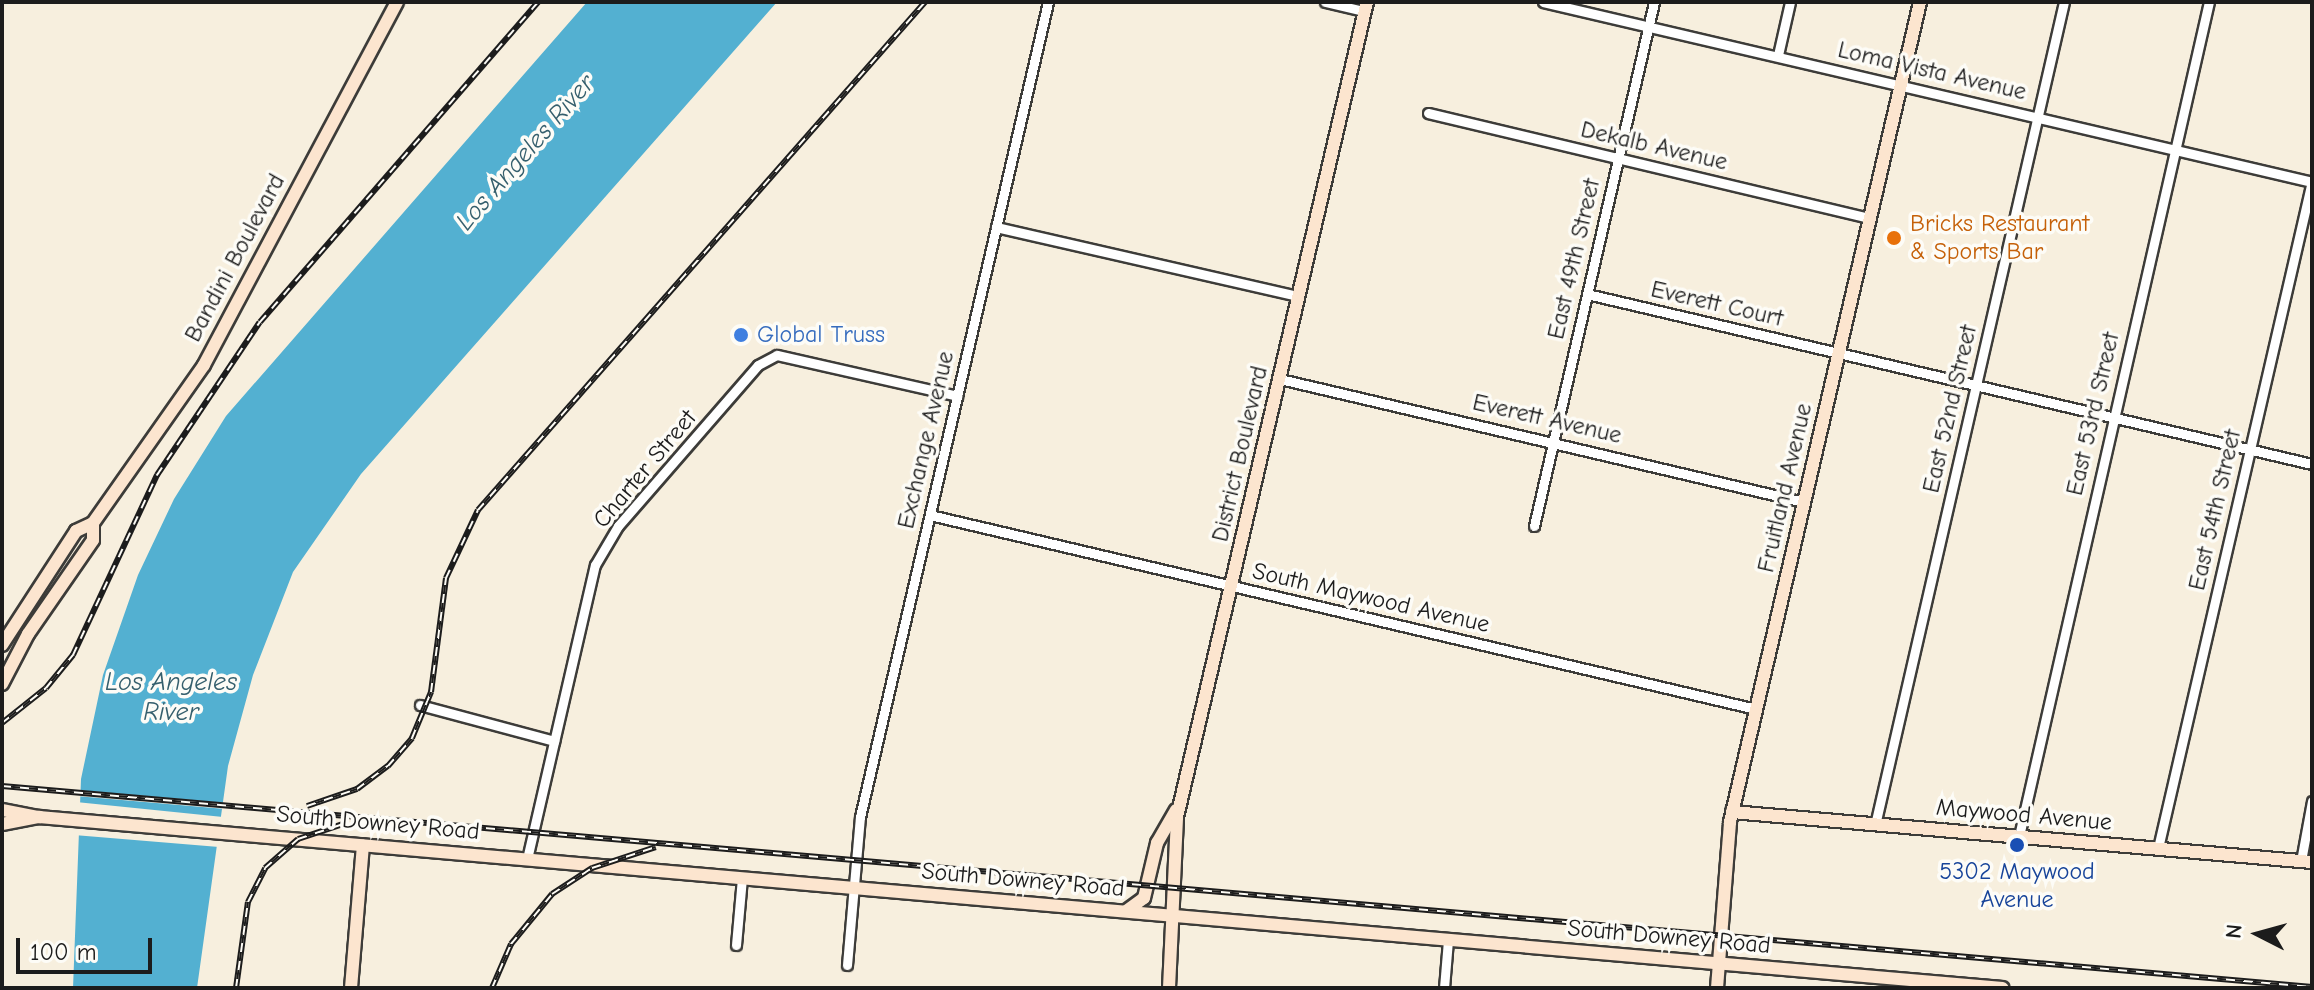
<!DOCTYPE html>
<html>
<head>
<meta charset="utf-8">
<style>
	body { margin:0 }
	#map { position:relative; width:2314px; height:990px; overflow:hidden; background:#f7efde; font-family:"Comic Neue",sans-serif }
	div>[style] { position:absolute }
	[style*='--x'] { left:calc(var(--x)*1px); top:calc(var(--y)*1px); width:calc(var(--w)*1px); rotate:calc(var(--a)*1deg) }
	.water>* { inset:0; background:#53b0d1 }
	.pier>* { inset:0; background:#f7efde }
	.roads { filter:drop-shadow(2px 0 #3d3c39) drop-shadow(-2px 0 #3d3c39) drop-shadow(0 2px #3d3c39) drop-shadow(0 -2px #3d3c39) }
	.street>* { height:9px; margin:-4.5px; padding:0 4.5px; transform-origin:4.5px; border-radius:4.5px; background:#fff }
	.secondary>* { height:12px; margin:-6px; padding:0 6px; transform-origin:6px; border-radius:6px; background:#fce5cf }
	.rail>* { height:6px; margin-top:-3px; transform-origin:0; background:repeating-linear-gradient(90deg,#fdfcf7 0 9px,#1c1c1c 0 18px); box-sizing:border-box; border-block:2px solid #1c1c1c }
	.dots>* { width:22px; height:22px; translate:-50% -50%; box-sizing:border-box; border:4px solid #fdfcf7; border-radius:50% }
	span { translate:-50% -50%; white-space:nowrap; text-align:center; line-height:1.15; -webkit-text-stroke:7px #fdfcf7; paint-order:stroke }
	.street-label { font-size:24px; color:#1c1c1c }
	.food-label { font-size:24px; color:#c56008 }
	.left { translate:0 -50%; text-align:left }
	.shop-label { font-size:24px; color:#366cbe }
	.transit-label { font-size:24px; color:#164399 }
	.water-label { font-size:26px; color:#355f6d; font-style:italic }
	.frame { position:absolute; inset:0; border:4px solid #1c1c1c; pointer-events:none }
	.north { position:absolute; left:2218px; top:894px; width:80px; height:80px; -webkit-text-stroke:6px #fdfcf7; paint-order:stroke; rotate:276deg; font-size:22px; font-weight:700; line-height:32px; text-align:center; color:#1c1c1c }
	.north::after { content:''; display:block; margin:auto; width:28px; height:36px; background:#1c1c1c; clip-path:polygon(50% 0,100% 100%,50% 72%,0 100%) }
	.scale { position:absolute; left:16px; top:938px; width:136px; height:36px; box-sizing:border-box; border:4px solid #1c1c1c; border-top:0; padding-left:10px; font-size:24px; line-height:28px; white-space:nowrap; color:#1c1c1c; -webkit-text-stroke:6px #fdfcf7; paint-order:stroke }
</style>
</head>
<body>
<div id="map">
	<div class="water">
		<i style="clip-path:polygon(587px 2px,777px 2px,361px 474px,293px 572px,253px 675px,228px 766px,197px 988px,73px 988px,81px 779px,103px 675px,138px 575px,174px 499px,226px 416px)"></i>
	</div>
	<div class="pier">
		<i style="clip-path:polygon(77px 790px,226px 803px,225px 809px,76px 796px)"></i>
		<i style="clip-path:polygon(76px 802px,223px 817px,219px 847px,74px 835px)"></i>
	</div>
	<div class="roads">
		<div class="street">
			<i style="--x:1325;--y:2;--w:40;--a:13"></i>
			<i style="--x:1543;--y:2;--w:790;--a:13.17"></i>
			<i style="--x:1778;--y:55;--w:54;--a:-77.2"></i>
			<i style="--x:1428;--y:113;--w:454;--a:13.4"></i>
			<i style="--x:996;--y:227;--w:310;--a:12.9"></i>
			<i style="--x:1587;--y:294;--w:745;--a:13.2"></i>
			<i style="--x:1280;--y:379;--w:538;--a:13.21"></i>
			<i style="--x:930;--y:515;--w:848;--a:13.22"></i>
			<i style="--x:1534;--y:526;--w:538;--a:-77.1"></i>
			<i style="--x:420;--y:705;--w:139;--a:15"></i>
			<i style="--x:1875;--y:825;--w:844;--a:-77.07"></i>
			<i style="--x:2019;--y:836;--w:855;--a:-77.17"></i>
			<i style="--x:2158;--y:848;--w:685;--a:-77"></i>
			<i style="--x:527;--y:859;--w:302;--a:-77"></i>
			<i style="--x:595;--y:565;--w:45;--a:-59.5"></i>
			<i style="--x:618;--y:526;--w:213;--a:-49"></i>
			<i style="--x:758;--y:365;--w:21;--a:-28"></i>
			<i style="--x:777;--y:355;--w:185;--a:12.8"></i>
			<i style="--x:2301;--y:861;--w:61;--a:-79.6"></i>
			<i style="--x:736;--y:945;--w:67;--a:-84.9"></i>
			<i style="--x:847;--y:965;--w:149;--a:-85"></i>
			<i style="--x:860;--y:817;--w:836;--a:-77.01"></i>
			<i style="--x:1444;--y:988;--w:48;--a:-85.2"></i>
		</div>
		<div class="secondary">
			<i style="--x:2;--y:645;--w:136;--a:-57"></i>
			<i style="--x:76;--y:531;--w:19;--a:-25"></i>
			<i style="--x:93;--y:523;--w:193;--a:-54.9"></i>
			<i style="--x:204;--y:365;--w:411;--a:-62"></i>
			<i style="--x:2;--y:684;--w:56;--a:-62.5"></i>
			<i style="--x:28;--y:634;--w:114;--a:-55.3"></i>
			<i style="--x:93;--y:540;--w:17;--a:-90"></i>
			<i style="--x:2;--y:810;--w:38;--a:11"></i>
			<i style="--x:39;--y:817;--w:1971;--a:4.98"></i>
			<i style="--x:1732;--y:812;--w:582;--a:4.93"></i>
			<i style="--x:2;--y:824;--w:38;--a:-11"></i>
			<i style="--x:1126;--y:911;--w:22;--a:-36"></i>
			<i style="--x:1144;--y:898;--w:57;--a:-76.7"></i>
			<i style="--x:1157;--y:843;--w:38;--a:-60"></i>
			<i style="--x:351;--y:988;--w:143;--a:-85.2"></i>
			<i style="--x:1169;--y:988;--w:171;--a:-87.3"></i>
			<i style="--x:1177;--y:817;--w:837;--a:-76.88"></i>
			<i style="--x:1717;--y:988;--w:167;--a:-85.5"></i>
			<i style="--x:1730;--y:822;--w:842;--a:-76.95"></i>
		</div>
	</div>
	<div class="rail">
		<i style="--x:2;--y:723;--w:56;--a:-38.5"></i>
		<i style="--x:46;--y:688;--w:43;--a:-50.7"></i>
		<i style="--x:73;--y:655;--w:199;--a:-65"></i>
		<i style="--x:157;--y:475;--w:184;--a:-56.1"></i>
		<i style="--x:260;--y:322;--w:424;--a:-49"></i>
		<i style="--x:2;--y:786;--w:2319;--a:4.97"></i>
		<i style="--x:307;--y:806;--w:53;--a:-18.8"></i>
		<i style="--x:357;--y:789;--w:39;--a:-37"></i>
		<i style="--x:388;--y:766;--w:37;--a:-49"></i>
		<i style="--x:412;--y:738;--w:50;--a:-67.6"></i>
		<i style="--x:431;--y:692;--w:115;--a:-82.5"></i>
		<i style="--x:446;--y:578;--w:75;--a:-64.8"></i>
		<i style="--x:478;--y:510;--w:677;--a:-48.65"></i>
		<i style="--x:236;--y:988;--w:87;--a:-82.1"></i>
		<i style="--x:248;--y:902;--w:38;--a:-63"></i>
		<i style="--x:265;--y:868;--w:44;--a:-41.3"></i>
		<i style="--x:298;--y:839;--w:54;--a:-18.4"></i>
		<i style="--x:492;--y:988;--w:48;--a:-66.6"></i>
		<i style="--x:511;--y:944;--w:65;--a:-50.6"></i>
		<i style="--x:552;--y:894;--w:48;--a:-33"></i>
		<i style="--x:592;--y:868;--w:67;--a:-18.2"></i>
	</div>
	<div class="dots">
		<i style="left:1894px;top:238px;background:#e8710a"></i>
		<i style="left:741px;top:335px;background:#3f7fe0"></i>
		<i style="left:2017px;top:845px;background:#1a4fb4"></i>
	</div>
	<div class="street-label">
		<span style="left:1932px;top:71px;rotate:13deg">Loma Vista Avenue</span>
		<span style="left:1654px;top:146px;rotate:13deg">Dekalb Avenue</span>
		<span style="left:235px;top:258px;rotate:-62deg">Bandini Boulevard</span>
		<span style="left:1574px;top:259px;rotate:-77deg">East 49th Street</span>
		<span style="left:1717px;top:304px;rotate:13deg">Everett Court</span>
		<span style="left:1950px;top:409px;rotate:-77deg">East 52nd Street</span>
		<span style="left:2093px;top:414px;rotate:-77deg">East 53rd Street</span>
		<span style="left:1547px;top:419px;rotate:13deg">Everett Avenue</span>
		<span style="left:926px;top:440px;rotate:-77deg">Exchange Avenue</span>
		<span style="left:1240px;top:454px;rotate:-77deg">District Boulevard</span>
		<span style="left:645px;top:469px;rotate:-50deg">Charter Street</span>
		<span style="left:1785px;top:488px;rotate:-77deg">Fruitland Avenue</span>
		<span style="left:2215px;top:510px;rotate:-77deg">East 54th Street</span>
		<span style="left:1371px;top:598px;rotate:13deg">South Maywood Avenue</span>
		<span style="left:2024px;top:815px;rotate:5deg">Maywood Avenue</span>
		<span style="left:378px;top:823px;rotate:5deg">South Downey Road</span>
		<span style="left:1023px;top:880px;rotate:5deg">South Downey Road</span>
		<span style="left:1669px;top:937px;rotate:5deg">South Downey Road</span>
	</div>
	<div class="food-label">
		<span class="left" style="left:1910px;top:238px">Bricks Restaurant<br>&amp; Sports Bar</span>
	</div>
	<div class="shop-label">
		<span class="left" style="left:757px;top:335px">Global Truss</span>
	</div>
	<div class="transit-label">
		<span style="left:2017px;top:886px">5302 Maywood<br>Avenue</span>
	</div>
	<div class="water-label">
		<span style="left:526px;top:153px;rotate:-49deg">Los Angeles River</span>
		<span style="left:171px;top:698px">Los Angeles<br>River</span>
	</div>
	<div class="frame"></div>
	<div class="north">N</div>
	<div class="scale">100 m</div>
</div>
</body>
</html>
